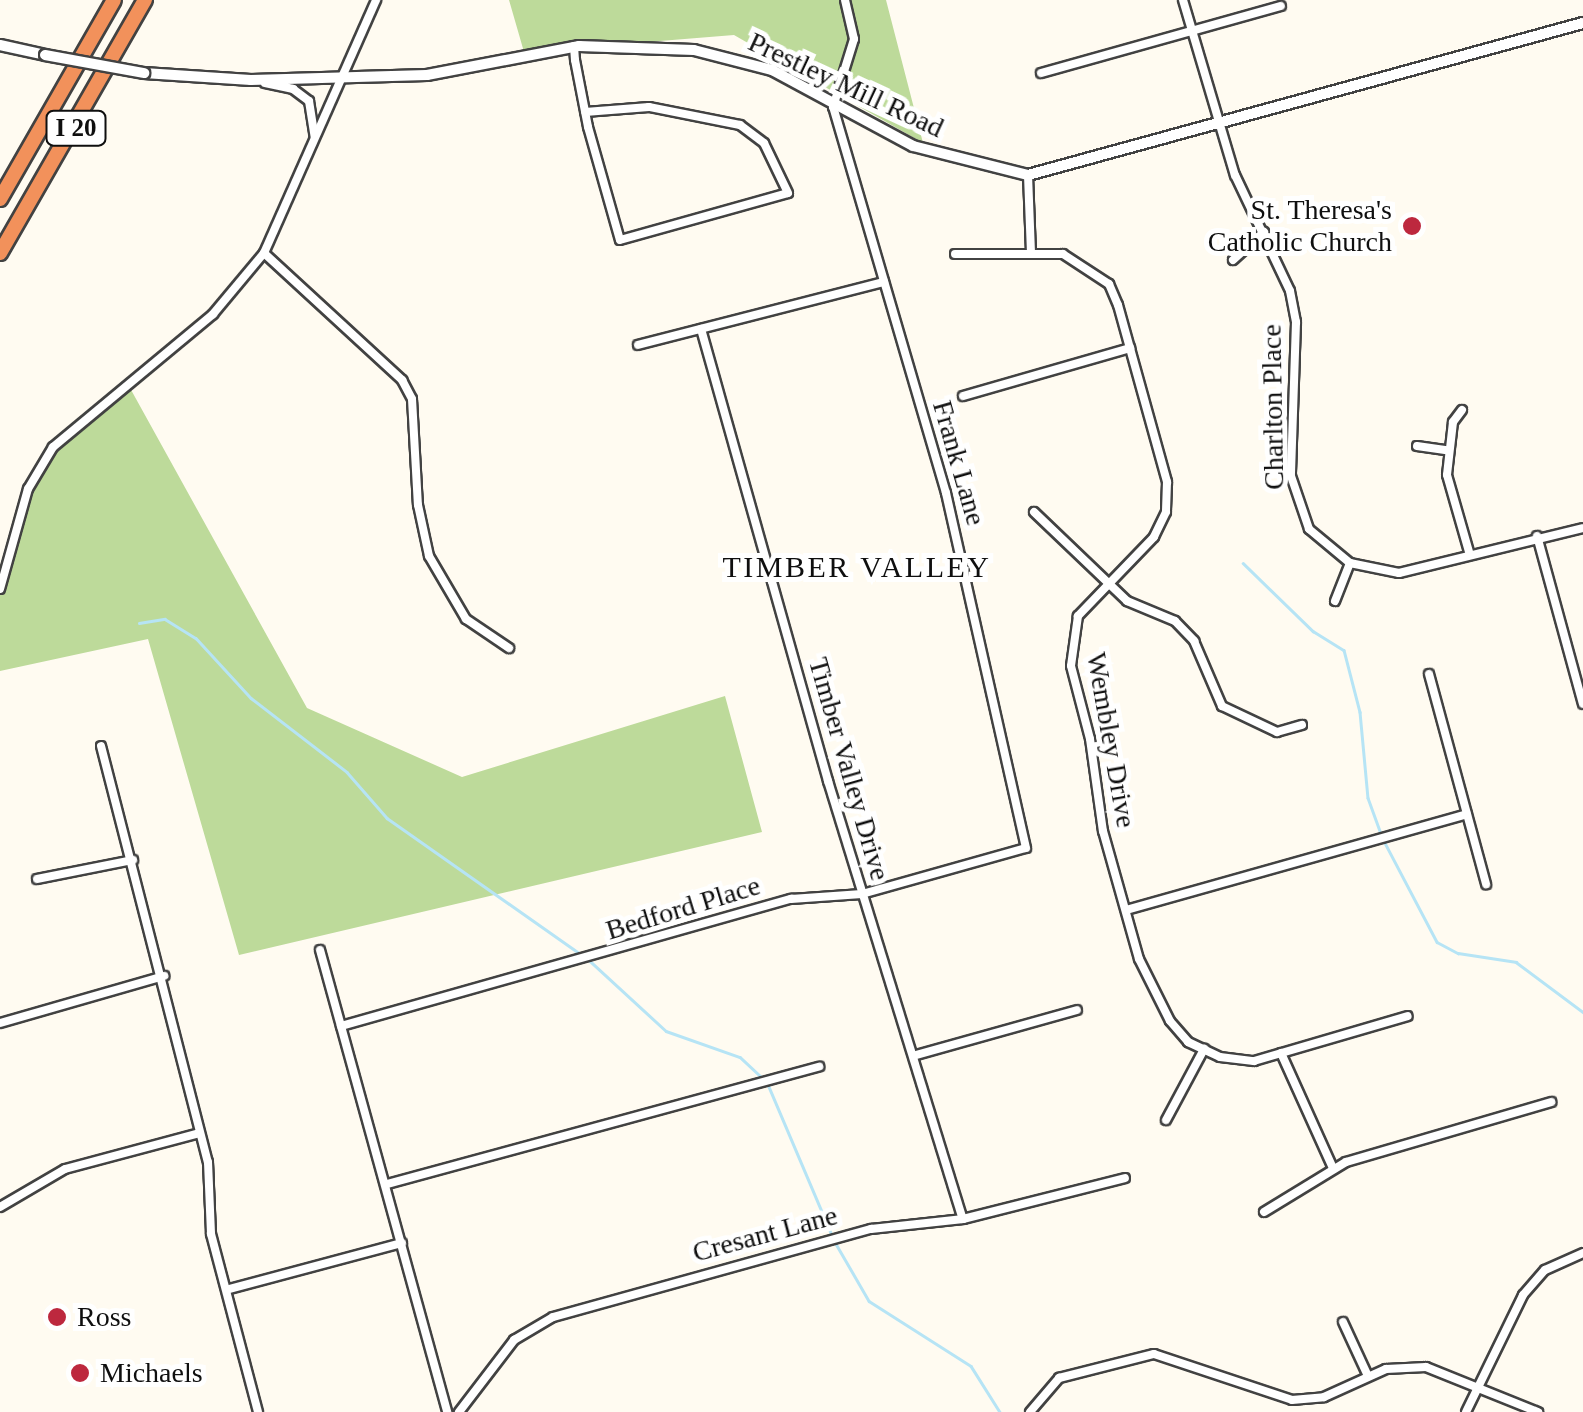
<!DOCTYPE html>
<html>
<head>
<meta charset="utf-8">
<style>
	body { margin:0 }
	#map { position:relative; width:1583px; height:1412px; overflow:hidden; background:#fffbf1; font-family:Georgia,serif }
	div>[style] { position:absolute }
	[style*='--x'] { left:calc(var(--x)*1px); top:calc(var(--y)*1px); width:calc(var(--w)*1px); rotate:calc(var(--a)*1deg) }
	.forest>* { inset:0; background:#bdda9a }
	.stream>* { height:2.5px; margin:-1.25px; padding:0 1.25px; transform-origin:1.25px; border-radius:1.25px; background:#b6e4f5 }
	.roads { filter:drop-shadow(2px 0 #424242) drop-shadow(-2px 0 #424242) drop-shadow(0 2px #424242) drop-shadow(0 -2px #424242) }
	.minor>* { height:8px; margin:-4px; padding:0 4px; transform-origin:4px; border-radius:4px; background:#fff }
	.tertiary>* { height:10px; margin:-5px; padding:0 5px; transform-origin:5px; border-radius:5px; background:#fff }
	.motorway>* { height:14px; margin:-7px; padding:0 7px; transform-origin:7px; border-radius:7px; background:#f2915b }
	.bridges { filter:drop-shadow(2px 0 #424242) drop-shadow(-2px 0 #424242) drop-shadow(0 2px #424242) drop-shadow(0 -2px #424242) }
	.tertiary-bridge>* { height:10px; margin:-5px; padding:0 5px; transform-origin:5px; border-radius:5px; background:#fff }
	.dots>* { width:28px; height:28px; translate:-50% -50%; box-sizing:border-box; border:5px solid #fff; border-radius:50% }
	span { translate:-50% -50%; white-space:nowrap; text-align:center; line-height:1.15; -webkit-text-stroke:10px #fff; paint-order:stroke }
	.shield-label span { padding:2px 8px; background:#fff; border:2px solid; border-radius:8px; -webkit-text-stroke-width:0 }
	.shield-label { font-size:25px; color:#0f0f0f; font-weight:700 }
	.street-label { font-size:28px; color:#0f0f0f }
	.poi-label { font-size:28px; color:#0f0f0f }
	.right { translate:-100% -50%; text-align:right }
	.left { translate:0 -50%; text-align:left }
	.neighbourhood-label { font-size:30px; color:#0f0f0f; letter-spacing:2.5px }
</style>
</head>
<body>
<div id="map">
	<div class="forest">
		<i style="clip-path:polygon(509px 0,886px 0,923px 143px,734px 35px,524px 52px)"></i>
		<i style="clip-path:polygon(130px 388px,307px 708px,462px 777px,725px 696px,762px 832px,239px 955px,148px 639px,0 671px,0 589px,28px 489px,53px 447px)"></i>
	</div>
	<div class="stream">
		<i style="--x:1243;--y:563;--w:98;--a:44.2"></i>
		<i style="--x:1313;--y:631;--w:36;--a:32"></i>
		<i style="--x:1344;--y:650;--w:64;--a:75.5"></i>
		<i style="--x:1360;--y:712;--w:86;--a:84.7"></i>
		<i style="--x:1368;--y:798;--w:38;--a:70"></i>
		<i style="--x:139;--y:623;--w:26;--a:-9"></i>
		<i style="--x:165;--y:619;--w:36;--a:32"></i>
		<i style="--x:196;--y:638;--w:81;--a:47.5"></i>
		<i style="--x:251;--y:698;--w:121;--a:37.6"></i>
		<i style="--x:347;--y:772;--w:61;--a:49"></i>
		<i style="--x:387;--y:818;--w:240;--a:35.1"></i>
		<i style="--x:1384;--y:841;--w:114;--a:62.3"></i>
		<i style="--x:1437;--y:942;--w:24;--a:28"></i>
		<i style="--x:1458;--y:953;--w:59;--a:8.8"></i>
		<i style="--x:1516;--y:962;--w:84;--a:36.7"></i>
		<i style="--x:590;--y:961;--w:103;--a:42.6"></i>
		<i style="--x:666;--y:1031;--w:78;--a:19.4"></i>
		<i style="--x:740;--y:1057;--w:37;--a:43"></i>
		<i style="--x:767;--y:1082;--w:166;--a:67"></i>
		<i style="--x:835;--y:1242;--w:68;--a:60"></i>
		<i style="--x:869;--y:1301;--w:121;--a:32.5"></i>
		<i style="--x:971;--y:1366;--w:54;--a:57.8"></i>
	</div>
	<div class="roads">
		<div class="minor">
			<i style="--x:1183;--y:0;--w:183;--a:73.5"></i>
			<i style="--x:1235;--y:175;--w:128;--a:64.6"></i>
			<i style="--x:1290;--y:291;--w:32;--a:79"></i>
			<i style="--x:1296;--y:322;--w:154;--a:91.9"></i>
			<i style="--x:1291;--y:476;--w:56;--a:71.2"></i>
			<i style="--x:1309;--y:529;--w:53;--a:39.7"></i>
			<i style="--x:1350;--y:563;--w:50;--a:11.5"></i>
			<i style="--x:1399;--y:573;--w:189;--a:-13.7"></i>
			<i style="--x:574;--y:46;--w:14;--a:86"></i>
			<i style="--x:575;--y:60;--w:68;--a:79"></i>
			<i style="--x:588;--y:127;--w:117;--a:74.2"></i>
			<i style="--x:620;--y:240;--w:174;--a:-15.6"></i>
			<i style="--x:788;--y:193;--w:55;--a:-115.6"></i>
			<i style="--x:764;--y:143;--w:30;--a:-143"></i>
			<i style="--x:740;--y:125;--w:93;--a:-168.8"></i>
			<i style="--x:649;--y:107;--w:64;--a:175.5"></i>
			<i style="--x:1041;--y:73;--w:249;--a:-15.6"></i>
			<i style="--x:265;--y:83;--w:29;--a:12"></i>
			<i style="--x:293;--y:89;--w:20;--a:37"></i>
			<i style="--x:309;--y:101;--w:36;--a:81"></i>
			<i style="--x:1028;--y:175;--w:79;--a:87.8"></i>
			<i style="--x:264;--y:253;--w:188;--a:42.6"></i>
			<i style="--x:402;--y:380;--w:21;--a:62"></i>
			<i style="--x:412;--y:399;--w:106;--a:86.8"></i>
			<i style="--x:418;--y:505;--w:52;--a:77.8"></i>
			<i style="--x:429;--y:556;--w:73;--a:59.6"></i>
			<i style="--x:466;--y:619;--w:52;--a:34"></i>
			<i style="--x:955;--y:254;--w:108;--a:0"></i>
			<i style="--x:1063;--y:254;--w:55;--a:33.1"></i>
			<i style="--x:1109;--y:284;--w:23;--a:67"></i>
			<i style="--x:1118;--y:305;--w:184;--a:74.5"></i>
			<i style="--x:1167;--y:482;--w:30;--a:92"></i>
			<i style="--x:1166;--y:512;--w:28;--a:116"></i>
			<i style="--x:1154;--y:537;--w:110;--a:133.9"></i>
			<i style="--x:1078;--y:616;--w:50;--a:98"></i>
			<i style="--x:1071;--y:666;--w:75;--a:75.4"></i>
			<i style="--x:1090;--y:739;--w:93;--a:82"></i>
			<i style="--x:1103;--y:831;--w:133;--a:74.3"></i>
			<i style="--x:1139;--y:959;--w:69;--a:63.4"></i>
			<i style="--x:1170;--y:1021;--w:28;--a:49"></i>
			<i style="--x:1188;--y:1042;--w:35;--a:25"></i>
			<i style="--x:1220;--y:1057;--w:34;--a:7"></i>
			<i style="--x:1254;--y:1061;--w:160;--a:-16.3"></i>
			<i style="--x:1233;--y:260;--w:42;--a:-42.1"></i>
			<i style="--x:701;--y:329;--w:470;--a:74.3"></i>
			<i style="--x:828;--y:781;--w:458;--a:72.9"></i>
			<i style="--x:638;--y:345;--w:254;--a:-14.4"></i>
			<i style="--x:963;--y:396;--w:174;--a:-16"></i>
			<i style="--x:1462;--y:410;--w:15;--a:127"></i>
			<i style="--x:1453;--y:422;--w:53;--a:96.5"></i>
			<i style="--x:1447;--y:475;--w:83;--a:74"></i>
			<i style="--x:1417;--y:446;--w:30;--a:8"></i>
			<i style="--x:1034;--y:512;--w:129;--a:43.7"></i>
			<i style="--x:1127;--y:601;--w:52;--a:22.6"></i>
			<i style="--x:1175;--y:621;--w:28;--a:46"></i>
			<i style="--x:1194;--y:641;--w:71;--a:66.7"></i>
			<i style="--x:1222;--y:706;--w:61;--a:25.3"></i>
			<i style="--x:1277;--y:732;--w:26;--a:-16"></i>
			<i style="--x:1537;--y:536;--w:174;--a:74.7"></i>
			<i style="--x:0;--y:589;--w:104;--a:-74.4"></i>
			<i style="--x:28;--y:489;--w:49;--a:-59.2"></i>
			<i style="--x:53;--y:447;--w:208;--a:-39.7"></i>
			<i style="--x:213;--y:314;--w:80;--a:-50.1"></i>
			<i style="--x:264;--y:253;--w:277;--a:-66.1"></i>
			<i style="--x:1335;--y:601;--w:41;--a:-68.5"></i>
			<i style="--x:1429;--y:674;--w:218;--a:74.8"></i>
			<i style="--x:101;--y:746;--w:430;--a:75.6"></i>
			<i style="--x:208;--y:1162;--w:72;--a:87.6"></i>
			<i style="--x:211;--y:1234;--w:184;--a:75.2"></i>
			<i style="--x:37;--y:879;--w:98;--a:-11.2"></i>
			<i style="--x:1126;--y:910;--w:354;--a:-15.7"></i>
			<i style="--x:320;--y:950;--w:479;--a:74.6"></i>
			<i style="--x:0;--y:1023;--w:171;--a:-16"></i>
			<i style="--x:341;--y:1026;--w:468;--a:-15.8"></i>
			<i style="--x:791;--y:899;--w:71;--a:-4"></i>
			<i style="--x:862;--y:894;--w:170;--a:-15.7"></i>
			<i style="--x:1026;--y:848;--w:364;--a:-102.7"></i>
			<i style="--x:946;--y:493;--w:402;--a:-106.3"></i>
			<i style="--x:833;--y:107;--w:71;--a:-72.8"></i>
			<i style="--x:854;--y:39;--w:40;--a:-103"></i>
			<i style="--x:1281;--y:1053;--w:126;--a:65.7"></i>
			<i style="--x:916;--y:1055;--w:167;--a:-15.6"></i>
			<i style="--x:1166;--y:1120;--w:81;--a:-61.8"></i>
			<i style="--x:387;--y:1184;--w:448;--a:-15.2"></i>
			<i style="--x:0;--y:1207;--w:75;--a:-30.3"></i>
			<i style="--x:65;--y:1169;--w:139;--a:-15"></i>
			<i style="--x:1264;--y:1212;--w:96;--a:-31.4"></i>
			<i style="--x:1346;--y:1162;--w:214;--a:-16.3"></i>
			<i style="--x:229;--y:1289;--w:179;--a:-14.9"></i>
			<i style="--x:1343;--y:1322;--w:57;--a:65.2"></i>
			<i style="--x:459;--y:1412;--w:91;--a:-52.6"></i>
			<i style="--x:514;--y:1340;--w:45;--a:-30.5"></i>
			<i style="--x:553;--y:1317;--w:330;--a:-15.5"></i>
			<i style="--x:871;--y:1229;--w:93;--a:-6.2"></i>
			<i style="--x:963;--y:1219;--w:167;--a:-14.2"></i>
			<i style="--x:1030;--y:1412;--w:45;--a:-49.5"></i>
			<i style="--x:1059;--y:1378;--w:98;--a:-14.2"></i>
			<i style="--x:1154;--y:1354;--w:145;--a:18.4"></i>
			<i style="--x:1292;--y:1400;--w:32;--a:-5"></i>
			<i style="--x:1324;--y:1397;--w:68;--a:-24.3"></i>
			<i style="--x:1386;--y:1369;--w:40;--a:-2.9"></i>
			<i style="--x:1426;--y:1367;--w:121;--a:21.9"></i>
			<i style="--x:1466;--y:1412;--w:130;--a:-64"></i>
			<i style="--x:1523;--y:1295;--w:33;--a:-49"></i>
			<i style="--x:1545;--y:1270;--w:42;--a:-24.1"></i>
		</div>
		<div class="tertiary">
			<i style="--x:0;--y:45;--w:46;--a:12.5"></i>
			<i style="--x:144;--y:73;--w:107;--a:3.7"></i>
			<i style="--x:251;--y:80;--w:176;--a:-1.6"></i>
			<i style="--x:427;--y:75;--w:155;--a:-10.8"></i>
			<i style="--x:579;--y:46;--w:115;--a:2"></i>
			<i style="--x:694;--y:50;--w:81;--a:14.4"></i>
			<i style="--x:772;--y:70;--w:160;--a:28.3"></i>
			<i style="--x:913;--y:146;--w:119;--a:14.2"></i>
			<i style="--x:1028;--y:175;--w:575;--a:-15.32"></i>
		</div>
		<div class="motorway">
			<i style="--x:0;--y:199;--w:229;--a:-60.2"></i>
			<i style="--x:0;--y:253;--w:292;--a:-60.2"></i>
		</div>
	</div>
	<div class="bridges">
		<div class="tertiary-bridge">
			<i style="--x:45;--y:55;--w:101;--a:10.3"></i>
		</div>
	</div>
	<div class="dots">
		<i style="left:1412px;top:226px;background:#bd283e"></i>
		<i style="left:57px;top:1317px;background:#bd283e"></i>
		<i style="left:80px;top:1373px;background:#bd283e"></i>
	</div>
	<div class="shield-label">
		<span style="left:76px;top:128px">I 20</span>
	</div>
	<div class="street-label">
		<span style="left:846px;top:85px;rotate:25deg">Prestley Mill Road</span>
		<span style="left:1273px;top:407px;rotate:-91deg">Charlton Place</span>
		<span style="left:959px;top:463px;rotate:74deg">Frank Lane</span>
		<span style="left:1111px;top:740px;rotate:80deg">Wembley Drive</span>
		<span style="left:849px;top:769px;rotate:74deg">Timber Valley Drive</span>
		<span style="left:683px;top:908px;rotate:-17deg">Bedford Place</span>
		<span style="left:765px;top:1234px;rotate:-15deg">Cresant Lane</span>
	</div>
	<div class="poi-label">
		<span class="right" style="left:1392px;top:226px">St. Theresa's<br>Catholic Church</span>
		<span class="left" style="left:77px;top:1317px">Ross</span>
		<span class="left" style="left:100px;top:1373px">Michaels</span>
	</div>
	<div class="neighbourhood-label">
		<span style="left:857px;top:567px">TIMBER VALLEY</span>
	</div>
</div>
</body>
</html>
